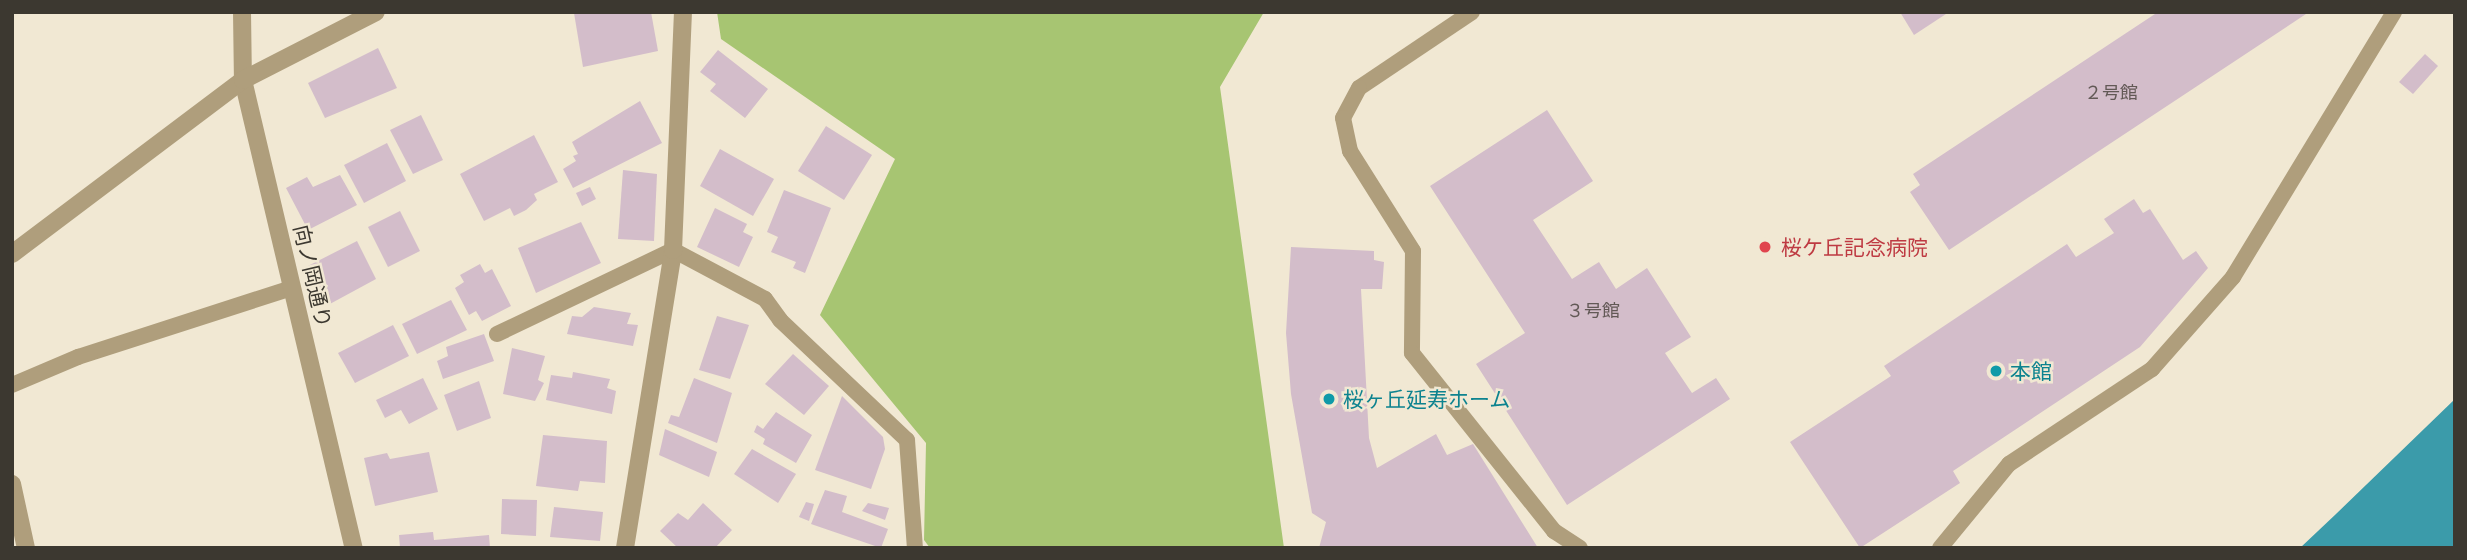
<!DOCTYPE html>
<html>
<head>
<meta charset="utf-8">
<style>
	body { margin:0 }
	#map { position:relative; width:2467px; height:560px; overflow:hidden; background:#f1e8d3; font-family:"IBM Plex Serif","Noto Sans JP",serif }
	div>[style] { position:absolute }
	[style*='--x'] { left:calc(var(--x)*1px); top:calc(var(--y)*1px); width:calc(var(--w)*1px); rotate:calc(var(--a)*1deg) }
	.forest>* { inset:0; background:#a7c572 }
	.water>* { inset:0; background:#3b9baa }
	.building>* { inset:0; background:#d3bdca }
	.service>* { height:16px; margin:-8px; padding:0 8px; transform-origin:8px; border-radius:8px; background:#af9e7c }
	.minor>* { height:18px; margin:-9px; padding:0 9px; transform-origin:9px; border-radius:9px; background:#af9e7c }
	.dots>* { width:19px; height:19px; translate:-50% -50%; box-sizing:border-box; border:4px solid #f1e8d3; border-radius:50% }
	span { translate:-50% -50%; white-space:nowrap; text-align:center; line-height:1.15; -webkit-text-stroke:5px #f1e8d3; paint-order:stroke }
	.number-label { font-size:18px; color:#625956 }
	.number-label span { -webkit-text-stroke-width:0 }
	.health-label { font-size:21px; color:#be3a42 }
	.left { translate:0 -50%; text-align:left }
	.street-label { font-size:21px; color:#3c3830 }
	.culture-label { font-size:21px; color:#0d838f }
	.frame { position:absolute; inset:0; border:14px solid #3c3830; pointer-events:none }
</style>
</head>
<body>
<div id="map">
	<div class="forest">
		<i style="clip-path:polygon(717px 12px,1264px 12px,1220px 87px,1284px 548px,930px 548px,924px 540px,926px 443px,820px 315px,895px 159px,721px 39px)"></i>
	</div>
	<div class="water">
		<i style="clip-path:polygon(2455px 399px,2455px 548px,2300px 548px,2336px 514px)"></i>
	</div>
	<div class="building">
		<i style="clip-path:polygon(651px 12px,658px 51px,583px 67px,574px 13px)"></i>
		<i style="clip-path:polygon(1900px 12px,1949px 12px,1914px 35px)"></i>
		<i style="clip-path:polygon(2158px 12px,2309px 12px,1949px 250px,1910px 192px,1920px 185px,1913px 174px)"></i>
		<i style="clip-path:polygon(378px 48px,397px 88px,325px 118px,308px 83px)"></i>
		<i style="clip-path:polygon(718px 50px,768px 89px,745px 118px,710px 91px,716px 84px,700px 72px)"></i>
		<i style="clip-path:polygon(2425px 54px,2438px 66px,2413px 94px,2399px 82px)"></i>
		<i style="clip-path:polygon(640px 101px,662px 143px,573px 188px,563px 169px,576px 161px,573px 156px,578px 154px,572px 142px)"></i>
		<i style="clip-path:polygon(1547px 110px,1593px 181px,1533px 220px,1572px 279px,1599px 262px,1616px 289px,1647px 268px,1691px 337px,1665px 353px,1692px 393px,1716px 378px,1730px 399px,1567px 505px,1476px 364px,1525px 333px,1430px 186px)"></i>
		<i style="clip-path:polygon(421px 115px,443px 160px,413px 174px,390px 130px)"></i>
		<i style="clip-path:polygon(826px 126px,872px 155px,844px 200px,798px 171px)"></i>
		<i style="clip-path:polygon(534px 135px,558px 182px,534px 194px,537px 200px,526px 210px,514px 216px,510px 208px,484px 221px,460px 174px)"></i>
		<i style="clip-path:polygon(387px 143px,406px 181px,364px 203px,344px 165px)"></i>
		<i style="clip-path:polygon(720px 149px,774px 179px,753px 216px,700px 186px)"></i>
		<i style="clip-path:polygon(623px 170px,657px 174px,654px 241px,618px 239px)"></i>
		<i style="clip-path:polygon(340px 175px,357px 205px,308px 230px,286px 188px,307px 177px,313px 187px)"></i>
		<i style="clip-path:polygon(590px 187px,596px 199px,582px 206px,576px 193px)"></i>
		<i style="clip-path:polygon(784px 190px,831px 208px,805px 273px,793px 268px,796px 262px,771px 252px,778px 237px,767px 232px)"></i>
		<i style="clip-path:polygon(2134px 199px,2143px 213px,2150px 209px,2183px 260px,2196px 251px,2208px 268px,2140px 347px,1953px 471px,1960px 483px,1860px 548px,1790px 442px,1891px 376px,1884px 366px,2067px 244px,2076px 257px,2114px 233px,2104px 219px)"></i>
		<i style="clip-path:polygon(715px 208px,747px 224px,743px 232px,753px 237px,739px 267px,697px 247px)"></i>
		<i style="clip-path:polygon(400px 211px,420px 251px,388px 267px,368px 227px)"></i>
		<i style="clip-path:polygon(581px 222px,601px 263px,536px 293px,518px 248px)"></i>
		<i style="clip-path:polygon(357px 241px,376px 279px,328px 305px,308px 266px)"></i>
		<i style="clip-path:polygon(1291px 247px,1374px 251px,1374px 260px,1384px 262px,1382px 289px,1361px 289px,1369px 438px,1377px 468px,1436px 434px,1447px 455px,1473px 444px,1538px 548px,1319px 548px,1326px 522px,1312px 513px,1291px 394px,1286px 333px)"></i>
		<i style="clip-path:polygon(480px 264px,485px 273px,492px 269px,511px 306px,482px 321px,476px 311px,469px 315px,455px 288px,464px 282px,460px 275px)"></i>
		<i style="clip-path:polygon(451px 300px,467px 330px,417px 354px,402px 324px)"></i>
		<i style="clip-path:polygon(594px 307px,631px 313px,627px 324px,638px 325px,633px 346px,567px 334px,572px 316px,582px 317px)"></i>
		<i style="clip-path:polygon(717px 316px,749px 325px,730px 379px,699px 370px)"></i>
		<i style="clip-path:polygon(393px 325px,409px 356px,355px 383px,338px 353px)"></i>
		<i style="clip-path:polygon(484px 334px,494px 361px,443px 379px,437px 361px,448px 356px,446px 347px)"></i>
		<i style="clip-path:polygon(512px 348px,545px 356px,538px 380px,544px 383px,535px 401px,503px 394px)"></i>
		<i style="clip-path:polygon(793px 354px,829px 386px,804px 415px,765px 384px)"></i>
		<i style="clip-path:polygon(573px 372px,610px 379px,607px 388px,616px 391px,612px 414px,546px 400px,551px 375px,572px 378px)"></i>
		<i style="clip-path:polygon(423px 378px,438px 409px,409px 424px,401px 410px,385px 418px,376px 400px)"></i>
		<i style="clip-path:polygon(694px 378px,732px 393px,717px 443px,668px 423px,671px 415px,679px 417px)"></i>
		<i style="clip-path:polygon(479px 381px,491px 418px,457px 431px,444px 395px)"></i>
		<i style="clip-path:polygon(842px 396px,883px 437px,885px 449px,871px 489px,815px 470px)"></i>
		<i style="clip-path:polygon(776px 412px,812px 435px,796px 463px,763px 444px,765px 439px,754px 432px,757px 425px,763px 429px)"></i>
		<i style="clip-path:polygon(665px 429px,717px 452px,709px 477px,659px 455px)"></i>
		<i style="clip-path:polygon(543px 435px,607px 441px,605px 483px,580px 481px,578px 491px,536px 486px)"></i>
		<i style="clip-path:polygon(752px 449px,796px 474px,778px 503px,734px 474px)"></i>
		<i style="clip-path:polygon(429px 452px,438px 492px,375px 506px,364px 458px,387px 453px,390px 459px)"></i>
		<i style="clip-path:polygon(825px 490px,847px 496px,842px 512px,888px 529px,881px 548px,811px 524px)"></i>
		<i style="clip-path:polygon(502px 499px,537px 500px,536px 536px,501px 534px)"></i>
		<i style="clip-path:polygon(806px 502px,814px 504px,809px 521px,799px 517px)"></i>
		<i style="clip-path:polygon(703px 503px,732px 530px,715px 548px,678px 548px,660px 531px,678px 513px,688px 520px)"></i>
		<i style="clip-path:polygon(868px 503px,889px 508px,885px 520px,862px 511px)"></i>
		<i style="clip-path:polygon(554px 507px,603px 512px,600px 541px,550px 537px)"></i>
		<i style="clip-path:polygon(433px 532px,434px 540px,489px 535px,490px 548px,400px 548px,399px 535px)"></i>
	</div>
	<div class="service">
		<i style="--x:1472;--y:12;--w:136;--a:146.1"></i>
		<i style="--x:1359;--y:88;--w:34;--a:118"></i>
		<i style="--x:1343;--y:118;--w:34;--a:78"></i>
		<i style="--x:1350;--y:151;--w:118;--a:57.8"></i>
		<i style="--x:1413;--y:251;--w:102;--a:90.6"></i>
		<i style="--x:1412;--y:353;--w:228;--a:51.4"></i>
		<i style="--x:1554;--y:531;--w:31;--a:33"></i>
		<i style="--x:497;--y:334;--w:195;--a:-25.5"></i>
		<i style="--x:673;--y:250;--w:104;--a:28"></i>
		<i style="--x:765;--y:299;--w:26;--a:54"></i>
		<i style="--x:780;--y:320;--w:175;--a:43.4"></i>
		<i style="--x:907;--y:440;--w:108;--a:85.8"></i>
		<i style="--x:12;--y:385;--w:72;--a:-23"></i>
		<i style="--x:78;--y:357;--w:225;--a:-17.9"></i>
		<i style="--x:1940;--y:548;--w:109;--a:-50.6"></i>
		<i style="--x:2009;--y:464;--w:172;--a:-33.6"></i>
		<i style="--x:2152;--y:369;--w:123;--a:-48.6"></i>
		<i style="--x:2233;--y:277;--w:310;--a:-58.7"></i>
	</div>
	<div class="minor">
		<i style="--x:242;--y:12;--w:68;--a:89.2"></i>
		<i style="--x:243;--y:80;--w:481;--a:76.7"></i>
		<i style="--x:12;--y:254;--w:289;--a:-37"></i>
		<i style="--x:243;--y:80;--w:149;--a:-27.1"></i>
		<i style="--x:12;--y:484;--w:66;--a:77.7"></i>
		<i style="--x:625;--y:548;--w:302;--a:-80.8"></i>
		<i style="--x:673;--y:250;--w:238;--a:-87.6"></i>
	</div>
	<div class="dots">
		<i style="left:1765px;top:247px;background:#e0444e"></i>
		<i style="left:1996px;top:371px;background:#0f9aa8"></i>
		<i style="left:1329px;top:399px;background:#0f9aa8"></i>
	</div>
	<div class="number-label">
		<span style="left:2111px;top:93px">２号館</span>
		<span style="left:1593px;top:311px">３号館</span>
	</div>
	<div class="health-label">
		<span class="left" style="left:1781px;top:247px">桜ケ丘記念病院</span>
	</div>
	<div class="street-label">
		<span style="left:313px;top:276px;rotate:77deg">向ノ岡通り</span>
	</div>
	<div class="culture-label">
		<span class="left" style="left:2010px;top:371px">本館</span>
		<span class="left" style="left:1343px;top:399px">桜ヶ丘延寿ホーム</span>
	</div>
	<div class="frame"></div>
</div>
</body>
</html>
